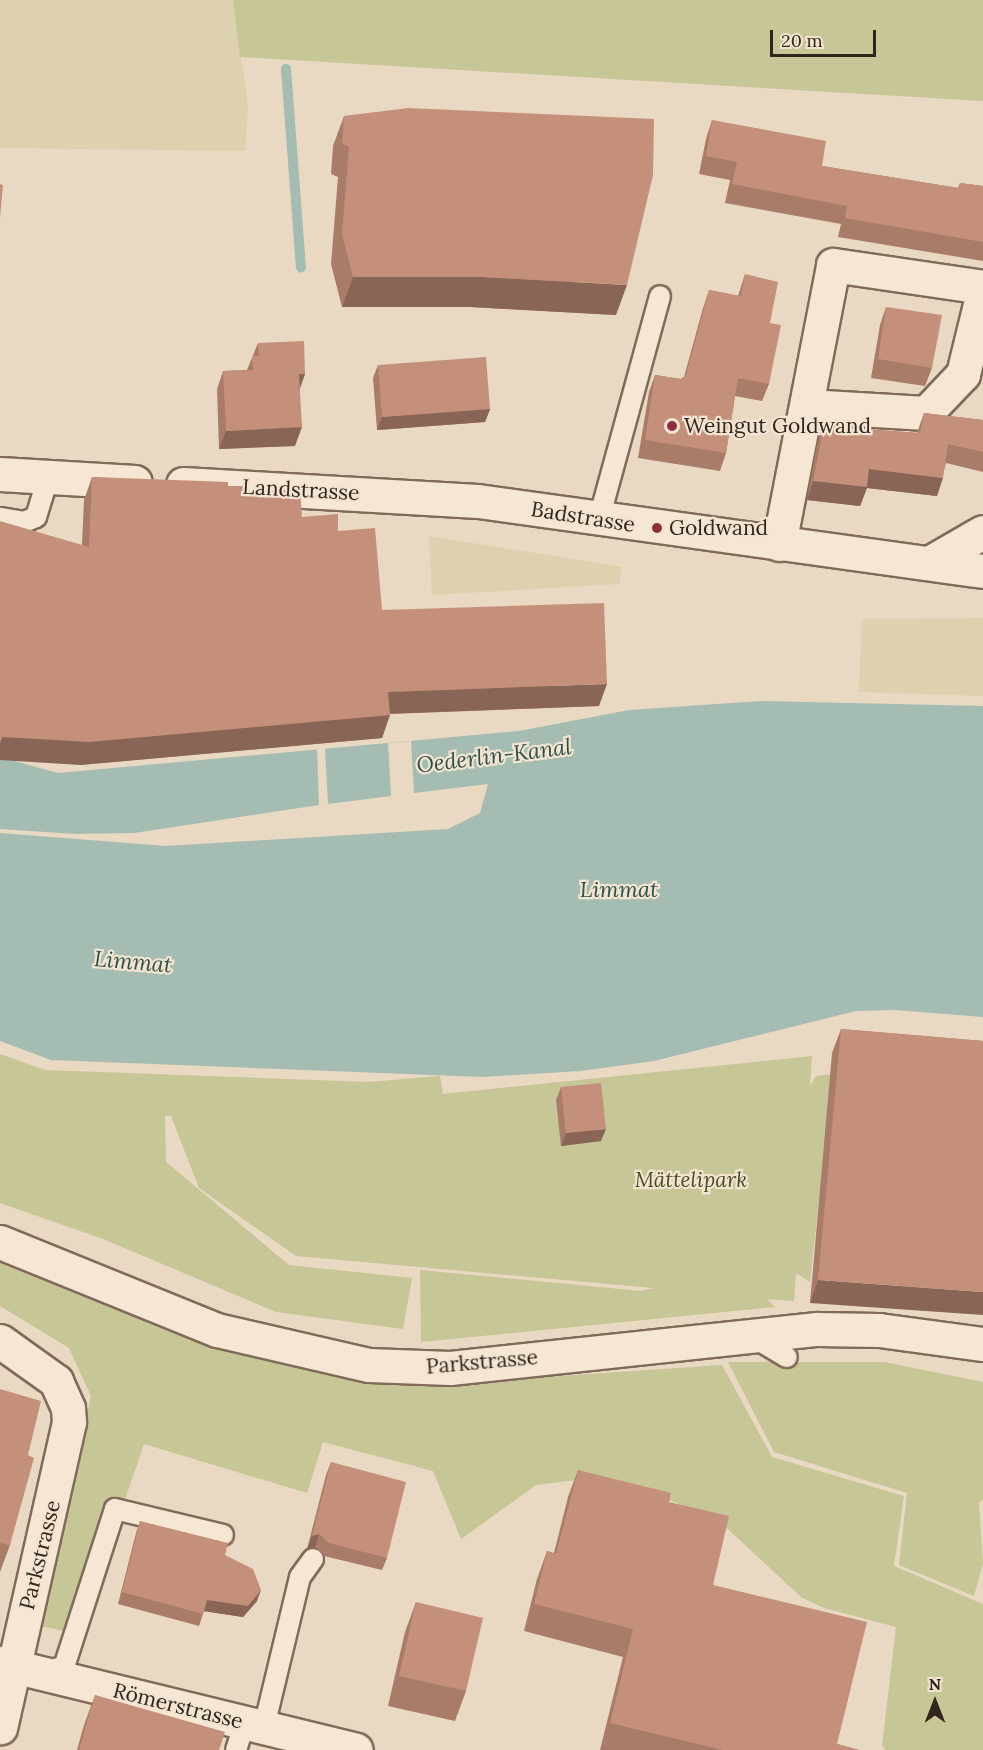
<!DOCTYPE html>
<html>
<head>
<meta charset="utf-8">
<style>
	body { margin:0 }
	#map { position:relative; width:983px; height:1750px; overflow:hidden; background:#e9d8c2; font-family:Lora,serif }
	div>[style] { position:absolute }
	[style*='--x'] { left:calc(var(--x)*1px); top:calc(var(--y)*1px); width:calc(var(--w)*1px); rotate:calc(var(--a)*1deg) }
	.farmland>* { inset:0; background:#ded1b0 }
	.green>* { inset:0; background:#c6c697 }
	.water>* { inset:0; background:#a4bcb2 }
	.pier>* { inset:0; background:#e9d8c2 }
	.stream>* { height:10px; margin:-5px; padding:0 5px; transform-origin:5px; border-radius:5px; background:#a4bcb2 }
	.roads { filter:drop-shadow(2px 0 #816a5b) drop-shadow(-2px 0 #816a5b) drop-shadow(0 2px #816a5b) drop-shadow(0 -2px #816a5b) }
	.lane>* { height:20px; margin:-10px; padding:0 10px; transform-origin:10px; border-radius:10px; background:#f5e7d4 }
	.street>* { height:33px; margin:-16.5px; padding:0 16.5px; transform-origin:16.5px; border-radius:16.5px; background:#f5e7d4 }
	.secondary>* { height:33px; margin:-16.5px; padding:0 16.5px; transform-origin:16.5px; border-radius:16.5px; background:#f5e7d4 }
	.wall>* { inset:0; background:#a97c6a }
	.shaded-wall>* { inset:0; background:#896556 }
	.building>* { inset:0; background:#c4907b }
	.dots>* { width:16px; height:16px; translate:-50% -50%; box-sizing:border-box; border:3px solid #f2e4d0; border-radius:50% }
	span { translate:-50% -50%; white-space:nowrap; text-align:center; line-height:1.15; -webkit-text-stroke:4.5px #f2e4d0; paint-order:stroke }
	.poi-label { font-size:21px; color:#32251e }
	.left { translate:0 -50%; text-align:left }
	.street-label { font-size:21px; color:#32251e }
	.park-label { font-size:21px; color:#484d26; font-style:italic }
	.water-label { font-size:22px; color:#2e514a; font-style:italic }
	.north { position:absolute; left:905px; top:1672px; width:60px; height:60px; -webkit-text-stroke:4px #f2e4d0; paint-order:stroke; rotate:0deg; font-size:16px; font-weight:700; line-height:24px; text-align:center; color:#32251e }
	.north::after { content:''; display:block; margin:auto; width:21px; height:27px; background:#32251e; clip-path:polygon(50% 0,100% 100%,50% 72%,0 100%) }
	.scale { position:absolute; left:770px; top:30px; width:106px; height:27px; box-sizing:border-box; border:3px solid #32251e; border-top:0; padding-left:8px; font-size:18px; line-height:21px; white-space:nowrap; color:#32251e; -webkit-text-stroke:4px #f2e4d0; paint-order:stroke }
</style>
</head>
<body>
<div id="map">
	<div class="farmland">
		<i style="clip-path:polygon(0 0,233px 0,248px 106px,245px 151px,0 148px)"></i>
		<i style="clip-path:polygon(429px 536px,622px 567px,619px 584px,432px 595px)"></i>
		<i style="clip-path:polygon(983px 618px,983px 696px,859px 692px,862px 619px)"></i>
	</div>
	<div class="green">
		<i style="clip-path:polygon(233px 0,983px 0,983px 101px,240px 57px)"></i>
		<i style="clip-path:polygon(0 1054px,45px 1070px,368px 1082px,440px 1076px,443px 1094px,812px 1056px,810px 1086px,816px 1076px,833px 1074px,810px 1282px,796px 1273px,794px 1301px,767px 1299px,775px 1307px,421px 1342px,420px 1270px,641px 1291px,653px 1288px,296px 1256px,199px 1188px,171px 1116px,165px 1116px,166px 1162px,289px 1265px,412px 1278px,403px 1329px,276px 1312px,103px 1239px,0 1203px)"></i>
		<i style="clip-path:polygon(0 1263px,178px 1335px,300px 1365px,414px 1386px,722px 1365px,772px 1457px,904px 1496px,894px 1566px,983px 1604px,983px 1750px,886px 1750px,882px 1746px,896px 1627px,824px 1608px,801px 1597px,716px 1518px,666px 1499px,576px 1480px,536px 1485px,461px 1539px,433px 1471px,323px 1442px,307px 1493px,144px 1444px,79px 1634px,41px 1626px,91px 1396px,69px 1348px,0 1306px)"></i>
		<i style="clip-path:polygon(728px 1362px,884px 1362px,983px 1382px,983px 1499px,979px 1503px,983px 1563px,974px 1596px,899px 1565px,907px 1493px,774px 1452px)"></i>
	</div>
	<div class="water">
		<i style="clip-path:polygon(761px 701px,983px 706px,983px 1017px,896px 1010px,856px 1011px,654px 1061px,580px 1071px,482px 1077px,51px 1060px,0 1041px,0 757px,58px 773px,519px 731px,629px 710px)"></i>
	</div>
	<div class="pier">
		<i style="clip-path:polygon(411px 741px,414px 793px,488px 784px,480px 813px,448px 829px,166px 846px,0 833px,0 829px,76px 834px,134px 833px,319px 805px,317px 749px,321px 748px,325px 748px,328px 804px,391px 796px,388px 743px)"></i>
	</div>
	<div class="stream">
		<i style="--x:286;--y:69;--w:199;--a:85.7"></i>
	</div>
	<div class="roads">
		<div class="lane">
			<i style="--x:0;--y:518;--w:24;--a:9"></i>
			<i style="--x:24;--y:522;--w:13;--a:-23"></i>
			<i style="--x:36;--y:517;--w:41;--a:-72.9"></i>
			<i style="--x:599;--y:519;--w:231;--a:-74.7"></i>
			<i style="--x:755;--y:1338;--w:37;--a:31"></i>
			<i style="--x:44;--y:1671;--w:20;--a:-11"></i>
			<i style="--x:64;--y:1667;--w:166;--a:-72.1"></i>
			<i style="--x:115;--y:1509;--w:111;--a:13.5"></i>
			<i style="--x:264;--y:1727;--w:154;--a:-76.5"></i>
			<i style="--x:300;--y:1577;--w:22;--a:-54"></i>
			<i style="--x:236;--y:1750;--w:29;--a:-72"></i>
		</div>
		<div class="street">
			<i style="--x:807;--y:406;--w:119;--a:3.4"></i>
			<i style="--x:926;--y:413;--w:54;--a:-46.5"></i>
			<i style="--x:963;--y:374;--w:84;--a:-76.3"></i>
			<i style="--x:779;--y:544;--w:284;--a:-79"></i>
			<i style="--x:833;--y:265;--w:152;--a:8.3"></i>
			<i style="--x:929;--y:563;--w:62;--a:-29.9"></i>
			<i style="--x:0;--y:1242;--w:234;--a:22.1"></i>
			<i style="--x:217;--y:1330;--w:156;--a:13"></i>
			<i style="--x:369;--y:1365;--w:81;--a:2.1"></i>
			<i style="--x:450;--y:1368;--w:369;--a:-6.1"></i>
			<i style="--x:817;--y:1329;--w:62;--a:0.9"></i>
			<i style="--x:879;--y:1330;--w:105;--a:7.7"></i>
			<i style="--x:0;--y:1341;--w:69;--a:35.5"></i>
			<i style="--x:56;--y:1381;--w:30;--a:66"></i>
			<i style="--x:68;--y:1408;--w:14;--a:86"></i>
			<i style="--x:69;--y:1422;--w:313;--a:102.7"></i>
			<i style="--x:0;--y:1663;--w:366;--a:13.7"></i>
		</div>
		<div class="secondary">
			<i style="--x:0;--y:474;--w:135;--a:3.4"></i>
			<i style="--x:183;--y:484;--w:295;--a:3.3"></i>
			<i style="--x:478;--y:501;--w:510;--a:7.89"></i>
		</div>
	</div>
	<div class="wall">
		<i style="clip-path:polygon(344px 116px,616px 315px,470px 307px,342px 307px,331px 264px,338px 177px,331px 174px,333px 146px)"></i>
		<i style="clip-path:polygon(712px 120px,822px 166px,958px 188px,960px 183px,983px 186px,983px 261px,838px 237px,841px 224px,725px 203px,730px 180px,699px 174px,706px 139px)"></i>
		<i style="clip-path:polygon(745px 274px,770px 323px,769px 384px,762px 401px,735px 396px,726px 453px,720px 471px,638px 458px,649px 392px,655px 375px,681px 379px,684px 377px,703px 308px,709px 290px,738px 296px)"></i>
		<i style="clip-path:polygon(886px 307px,932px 368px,925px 386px,871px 378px,880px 325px)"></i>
		<i style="clip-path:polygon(258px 343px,305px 374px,300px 389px,295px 446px,219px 449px,217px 389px,223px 371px,247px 370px)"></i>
		<i style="clip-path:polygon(378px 365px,490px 409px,485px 422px,377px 430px,373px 378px)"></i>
		<i style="clip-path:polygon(924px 413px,983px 420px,983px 472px,946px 463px,937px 496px,867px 488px,860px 506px,807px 500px,817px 444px,824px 426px,917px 433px)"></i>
		<i style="clip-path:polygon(92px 477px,228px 486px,245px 492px,302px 517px,338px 531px,382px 610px,599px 706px,390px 714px,382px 738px,80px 765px,82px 544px,84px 500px)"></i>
		<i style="clip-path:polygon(841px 1029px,983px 1041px,810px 1303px,832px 1053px)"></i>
		<i style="clip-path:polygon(561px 1087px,601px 1141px,561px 1146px,556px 1100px)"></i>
		<i style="clip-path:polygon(0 1389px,28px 1455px,10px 1545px,0 1572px)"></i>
		<i style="clip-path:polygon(331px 1462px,387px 1558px,382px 1570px,324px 1556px,315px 1547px,307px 1549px,326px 1475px)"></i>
		<i style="clip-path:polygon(578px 1470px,669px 1502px,713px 1585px,837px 1744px,859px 1750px,600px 1750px,623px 1657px,524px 1631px,537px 1579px,547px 1551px,554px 1553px,568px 1497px)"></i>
		<i style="clip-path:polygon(140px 1521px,225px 1555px,257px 1601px,243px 1617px,204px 1611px,199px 1626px,118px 1604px,136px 1533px)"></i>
		<i style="clip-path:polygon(416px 1602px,466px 1691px,455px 1721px,388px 1706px,405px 1632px)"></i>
		<i style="clip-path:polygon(95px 1695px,219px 1750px,77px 1750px,84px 1725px)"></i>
	</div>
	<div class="shaded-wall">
		<i style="clip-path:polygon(353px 277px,481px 277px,627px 285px,616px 315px,470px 307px,342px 307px)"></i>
		<i style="clip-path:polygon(299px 374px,305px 374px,298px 392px)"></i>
		<i style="clip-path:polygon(490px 409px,485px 422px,377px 430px,382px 417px)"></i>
		<i style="clip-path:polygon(302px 427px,295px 446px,219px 449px,226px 431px)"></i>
		<i style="clip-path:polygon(869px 469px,943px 478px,937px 496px,867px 488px,860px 506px,807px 500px,813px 481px)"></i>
		<i style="clip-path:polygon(607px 684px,599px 706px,380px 714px,388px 692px)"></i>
		<i style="clip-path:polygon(390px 715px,382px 738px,80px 765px,0 760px,0 742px,2px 737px)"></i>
		<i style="clip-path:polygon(606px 1129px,601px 1141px,561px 1146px,566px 1133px)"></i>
		<i style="clip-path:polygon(818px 1280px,983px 1292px,983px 1315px,810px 1303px)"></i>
		<i style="clip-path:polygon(319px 1534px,315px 1547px,307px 1549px,312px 1536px)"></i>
		<i style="clip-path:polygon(261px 1590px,257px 1601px,243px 1617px,203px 1611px,207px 1600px)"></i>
	</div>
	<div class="building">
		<i style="clip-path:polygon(408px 108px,654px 119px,653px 175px,627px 285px,481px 277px,353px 277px,342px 234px,349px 147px,342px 144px,344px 116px)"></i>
		<i style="clip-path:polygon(712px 120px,826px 141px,822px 166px,959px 188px,960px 183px,983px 186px,983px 242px,845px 218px,847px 206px,732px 184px,737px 162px,706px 156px)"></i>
		<i style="clip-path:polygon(0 184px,3px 185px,0 218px)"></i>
		<i style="clip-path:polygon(745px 274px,778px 282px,770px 323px,781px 325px,769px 384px,738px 378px,726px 453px,645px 440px,655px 375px,681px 379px,686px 375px,709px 290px,741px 296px)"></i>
		<i style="clip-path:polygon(886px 307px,942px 315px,932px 368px,878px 359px)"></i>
		<i style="clip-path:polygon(304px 341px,305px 374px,299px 374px,302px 427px,226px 431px,223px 371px,253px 370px,252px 356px,259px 356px,258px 343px)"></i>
		<i style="clip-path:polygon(486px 357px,490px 409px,382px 417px,378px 365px)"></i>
		<i style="clip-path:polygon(924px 413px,983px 420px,983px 452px,948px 444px,943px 478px,869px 469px,867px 487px,813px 481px,824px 426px,920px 433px)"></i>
		<i style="clip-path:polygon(92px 477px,228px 482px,228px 486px,245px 486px,245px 492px,300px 489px,302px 517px,338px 514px,338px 531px,375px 528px,382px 610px,604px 603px,607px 684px,388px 692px,390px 715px,89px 742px,2px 737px,0 743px,0 521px,89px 547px)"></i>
		<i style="clip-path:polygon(841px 1029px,983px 1041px,983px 1292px,818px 1280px)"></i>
		<i style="clip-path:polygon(601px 1083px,606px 1129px,566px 1133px,561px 1087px)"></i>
		<i style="clip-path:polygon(0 1389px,41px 1401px,28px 1455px,34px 1458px,10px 1545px,0 1543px)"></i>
		<i style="clip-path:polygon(331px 1462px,406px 1482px,387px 1558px,329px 1543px,319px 1534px,312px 1536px)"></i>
		<i style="clip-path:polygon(578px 1470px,671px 1493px,669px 1502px,729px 1516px,713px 1585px,867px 1622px,837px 1744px,859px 1750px,723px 1750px,610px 1723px,633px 1629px,534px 1604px,547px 1551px,556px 1554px)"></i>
		<i style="clip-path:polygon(140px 1521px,228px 1543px,225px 1555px,253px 1569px,261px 1590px,248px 1606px,207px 1600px,203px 1614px,122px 1592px)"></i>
		<i style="clip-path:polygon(416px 1602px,483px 1618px,466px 1691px,399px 1676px)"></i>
		<i style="clip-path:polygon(95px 1695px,225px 1732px,219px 1750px,79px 1750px)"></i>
	</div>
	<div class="dots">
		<i style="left:672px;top:426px;background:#8b303c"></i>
		<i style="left:657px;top:528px;background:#8b303c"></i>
	</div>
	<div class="poi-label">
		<span class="left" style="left:684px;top:426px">Weingut Goldwand</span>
		<span class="left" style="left:669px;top:528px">Goldwand</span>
	</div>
	<div class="street-label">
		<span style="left:301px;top:490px;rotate:3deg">Landstrasse</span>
		<span style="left:583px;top:517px;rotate:9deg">Badstrasse</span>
		<span style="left:482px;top:1362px;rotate:-5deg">Parkstrasse</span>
		<span style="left:40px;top:1555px;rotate:-76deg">Parkstrasse</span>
		<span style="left:178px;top:1706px;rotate:14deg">Römerstrasse</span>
	</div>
	<div class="park-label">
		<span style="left:691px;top:1180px">Mättelipark</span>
	</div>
	<div class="water-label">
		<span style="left:494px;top:756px;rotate:-7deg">Oederlin-Kanal</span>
		<span style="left:619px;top:890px">Limmat</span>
		<span style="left:133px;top:962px;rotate:5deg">Limmat</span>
	</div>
	<div class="north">N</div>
	<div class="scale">20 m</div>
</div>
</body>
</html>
